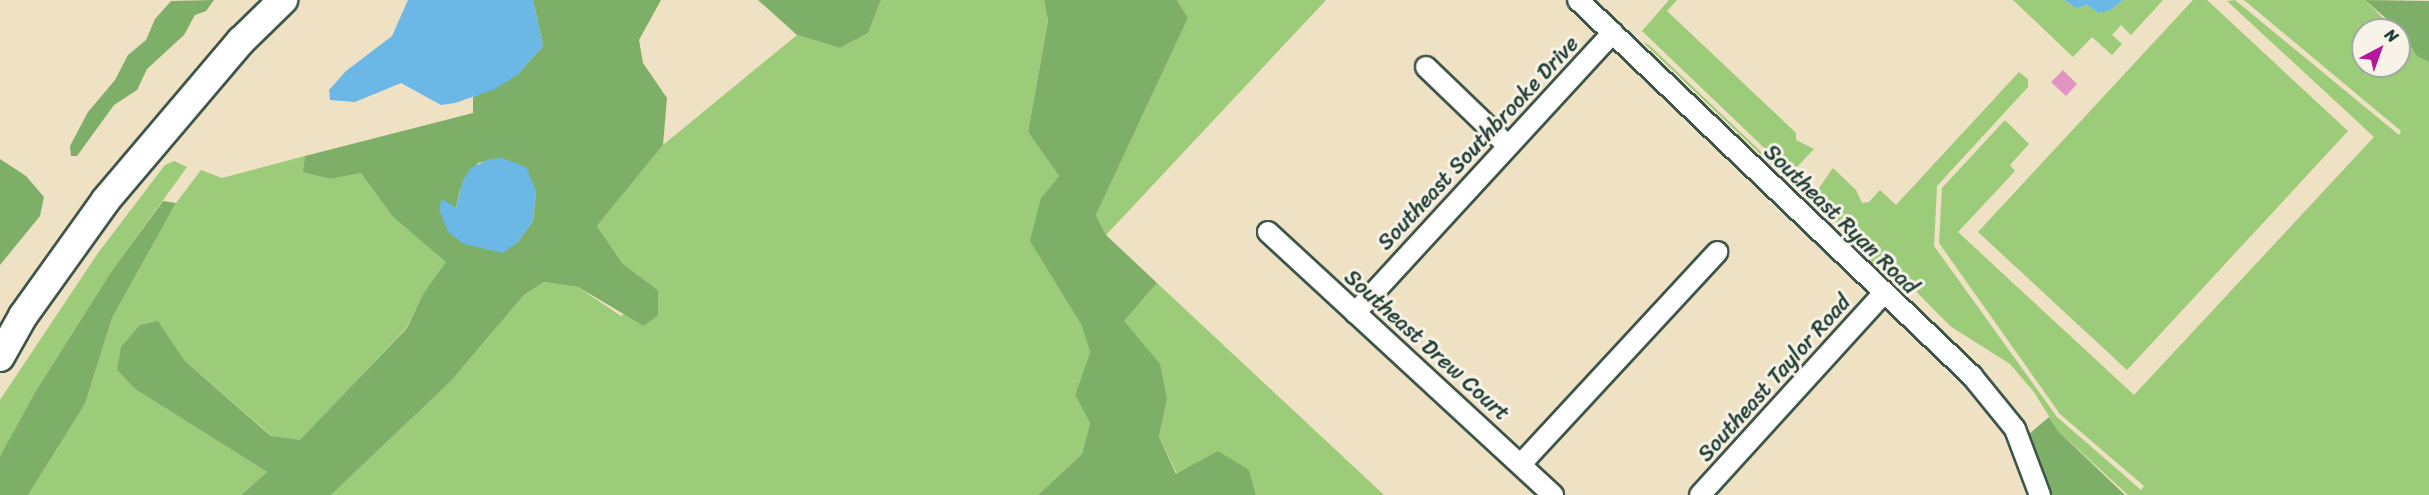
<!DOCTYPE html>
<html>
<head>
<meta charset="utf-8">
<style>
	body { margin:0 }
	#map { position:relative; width:2429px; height:495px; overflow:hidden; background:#efe1c3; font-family:Sriracha,sans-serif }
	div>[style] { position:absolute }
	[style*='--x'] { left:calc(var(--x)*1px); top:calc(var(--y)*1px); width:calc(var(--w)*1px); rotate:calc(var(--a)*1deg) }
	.green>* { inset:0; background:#9ccb79 }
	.forest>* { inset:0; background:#7daf69 }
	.water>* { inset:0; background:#6bb7e5 }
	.building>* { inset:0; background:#e193c2 }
	.roads { filter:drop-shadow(2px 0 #3e5649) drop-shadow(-2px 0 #3e5649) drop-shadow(0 2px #3e5649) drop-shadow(0 -2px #3e5649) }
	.minor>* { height:20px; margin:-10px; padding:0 10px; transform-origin:10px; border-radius:10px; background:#fff }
	.secondary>* { height:28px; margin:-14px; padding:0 14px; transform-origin:14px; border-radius:14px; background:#fff }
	span { translate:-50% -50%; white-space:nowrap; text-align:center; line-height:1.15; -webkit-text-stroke:6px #f7f3e8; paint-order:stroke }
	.street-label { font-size:22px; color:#1f3d34 }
	.north { position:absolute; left:2351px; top:18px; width:60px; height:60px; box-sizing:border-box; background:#f7f3e8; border:2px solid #a1aaa0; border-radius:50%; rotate:41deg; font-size:16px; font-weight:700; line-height:24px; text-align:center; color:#1f3d34 }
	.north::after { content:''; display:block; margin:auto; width:21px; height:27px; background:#b5179e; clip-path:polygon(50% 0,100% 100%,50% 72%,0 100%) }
</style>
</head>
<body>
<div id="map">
	<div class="green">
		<i style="clip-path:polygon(881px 0,1044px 0,1048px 21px,1028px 132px,1059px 176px,1041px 198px,1090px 352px,1075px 395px,1090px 423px,1082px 454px,1038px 495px,331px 495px,451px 381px,524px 295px,544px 282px,578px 287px,621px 316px,658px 290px,623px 264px,597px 226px,663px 145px,797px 35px,840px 48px,868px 33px)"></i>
		<i style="clip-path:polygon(1177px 0,1326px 0,1106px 235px,1096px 215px,1188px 18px)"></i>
		<i style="clip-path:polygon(1669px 0,1677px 0,1667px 11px,1796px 133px,1796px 140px,1814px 149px,1796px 168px,1790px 171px,1779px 162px,1642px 31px)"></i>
		<i style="clip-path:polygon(2013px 0,2064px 0,2076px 8px,2087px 5px,2099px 13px,2109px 11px,2123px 0,2163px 0,2131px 35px,2121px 25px,2112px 35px,2122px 44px,2112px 55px,2092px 37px,2073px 57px)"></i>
		<i style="clip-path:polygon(2193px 0,2207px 0,2348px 131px,2127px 370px,1978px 232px)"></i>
		<i style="clip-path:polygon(2235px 0,2399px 135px,2401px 131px,2244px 0,2365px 0,2395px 30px,2363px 30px,2363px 66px,2399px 66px,2399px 34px,2417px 55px,2429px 62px,2429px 495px,2128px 495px,2058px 431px,2034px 392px,2010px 364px,1950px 326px,1897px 272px,1873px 264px,1862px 244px,1816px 206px,1827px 207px,1814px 195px,1833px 168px,1856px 190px,1862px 203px,1869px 202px,1880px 190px,1896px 205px,2019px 72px,2028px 79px,2028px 87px,1937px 186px,1934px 246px,2057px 417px,2141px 490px,2144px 486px,2060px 414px,1939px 243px,1942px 188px,2005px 120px,2029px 144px,2010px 165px,2015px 171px,1958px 232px,2134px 395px,2374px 137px,2227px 1px)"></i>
		<i style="clip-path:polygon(1643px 42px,1649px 45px,1780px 170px,1773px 166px)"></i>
		<i style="clip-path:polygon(305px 156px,304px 172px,330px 179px,361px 173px,392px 216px,447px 262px,423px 294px,407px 327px,300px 441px,272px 436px,185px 361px,158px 321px,117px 370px,135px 389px,267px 472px,241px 495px,28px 495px,85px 404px,112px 318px,176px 203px,201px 170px,222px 178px)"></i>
		<i style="clip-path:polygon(174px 161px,187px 167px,111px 272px,34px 394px,0 456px,0 400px,98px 253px,165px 165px)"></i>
		<i style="clip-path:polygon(1157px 283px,1384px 495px,1256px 495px,1249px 470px,1177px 474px,1159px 437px,1167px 400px,1124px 321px)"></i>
	</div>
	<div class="forest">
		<i style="clip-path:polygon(214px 0,206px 11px,195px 15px,184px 35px,147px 69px,137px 90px,114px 105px,77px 156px,71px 156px,70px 146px,88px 112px,115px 80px,128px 55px,146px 40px,155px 19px,171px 1px)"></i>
		<i style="clip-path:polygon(evenodd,533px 0,661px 0,639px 40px,643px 63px,667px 98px,663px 145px,597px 226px,623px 264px,658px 290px,658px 315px,644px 326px,578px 287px,544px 282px,524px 295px,451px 381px,331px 495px,241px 495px,267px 472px,135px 389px,117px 370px,121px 347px,140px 325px,158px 321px,185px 361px,271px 436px,300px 440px,407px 328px,423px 294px,446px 262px,392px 216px,361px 173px,330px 179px,303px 172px,305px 156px,473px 113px,473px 97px,517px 75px,543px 46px,533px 0,502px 158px,536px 191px,533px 221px,517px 243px,439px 201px,456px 208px,460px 190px,478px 163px,502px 158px)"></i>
		<i style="clip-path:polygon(758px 0,881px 0,868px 33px,840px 48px,797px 35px)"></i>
		<i style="clip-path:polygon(1044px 0,1177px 0,1188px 18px,1096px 215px,1106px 235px,1157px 283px,1124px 321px,1160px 364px,1167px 400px,1159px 437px,1176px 474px,1218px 451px,1249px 470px,1256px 495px,1038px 495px,1082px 454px,1090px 423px,1075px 395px,1090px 352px,1081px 324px,1030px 241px,1041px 198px,1059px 176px,1028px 132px,1048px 21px)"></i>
		<i style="clip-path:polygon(2365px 0,2429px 1px,2429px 62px,2417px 56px,2399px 30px)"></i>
		<i style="clip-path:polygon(0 159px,26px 176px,44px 197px,40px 216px,0 265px)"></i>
		<i style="clip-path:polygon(163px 201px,176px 203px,112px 318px,85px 404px,28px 495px,0 495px,0 456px,34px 394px,111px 272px)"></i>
		<i style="clip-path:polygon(2049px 417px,2058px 431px,2125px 495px,2052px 495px,2029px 434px)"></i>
	</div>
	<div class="water">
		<i style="clip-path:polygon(408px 0,533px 0,543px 46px,517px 75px,495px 89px,455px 103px,441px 105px,401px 83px,355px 102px,330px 100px,329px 90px,346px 71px,392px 36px)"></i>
		<i style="clip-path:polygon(2064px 0,2123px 0,2109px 11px,2099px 13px,2087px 5px,2076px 8px)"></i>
		<i style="clip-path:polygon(502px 158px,526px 167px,536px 191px,533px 221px,517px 243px,503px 253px,464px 244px,448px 232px,439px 209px,442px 199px,456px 208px,463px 180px,471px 168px,489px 159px)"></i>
	</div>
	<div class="building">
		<i style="clip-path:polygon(2063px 70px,2077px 84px,2066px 96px,2051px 82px)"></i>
	</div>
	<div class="roads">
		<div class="minor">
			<i style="--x:1578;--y:0;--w:545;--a:43.66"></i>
			<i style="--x:1972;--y:376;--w:68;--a:50.9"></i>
			<i style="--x:2015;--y:429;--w:71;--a:69.3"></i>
			<i style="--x:1426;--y:67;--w:114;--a:43.9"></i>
			<i style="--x:1268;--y:232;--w:388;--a:42.7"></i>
			<i style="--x:1355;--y:313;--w:381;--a:-47.4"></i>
			<i style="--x:1521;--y:464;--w:289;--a:-47.2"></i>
			<i style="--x:1700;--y:495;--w:273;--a:-47.7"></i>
		</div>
		<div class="secondary">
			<i style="--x:0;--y:357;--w:47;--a:-60.7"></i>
			<i style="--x:23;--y:316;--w:143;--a:-54.4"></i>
			<i style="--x:106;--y:200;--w:209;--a:-49.7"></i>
			<i style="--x:241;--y:41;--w:59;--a:-44.3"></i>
		</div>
	</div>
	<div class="street-label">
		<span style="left:1478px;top:143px;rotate:-47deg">Southeast Southbrooke Drive</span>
		<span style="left:1841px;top:219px;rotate:44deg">Southeast Ryan Road</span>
		<span style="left:1427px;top:345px;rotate:42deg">Southeast Drew Court</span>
		<span style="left:1774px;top:378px;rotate:-48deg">Southeast Taylor Road</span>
	</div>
	<div class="north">N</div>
</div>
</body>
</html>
